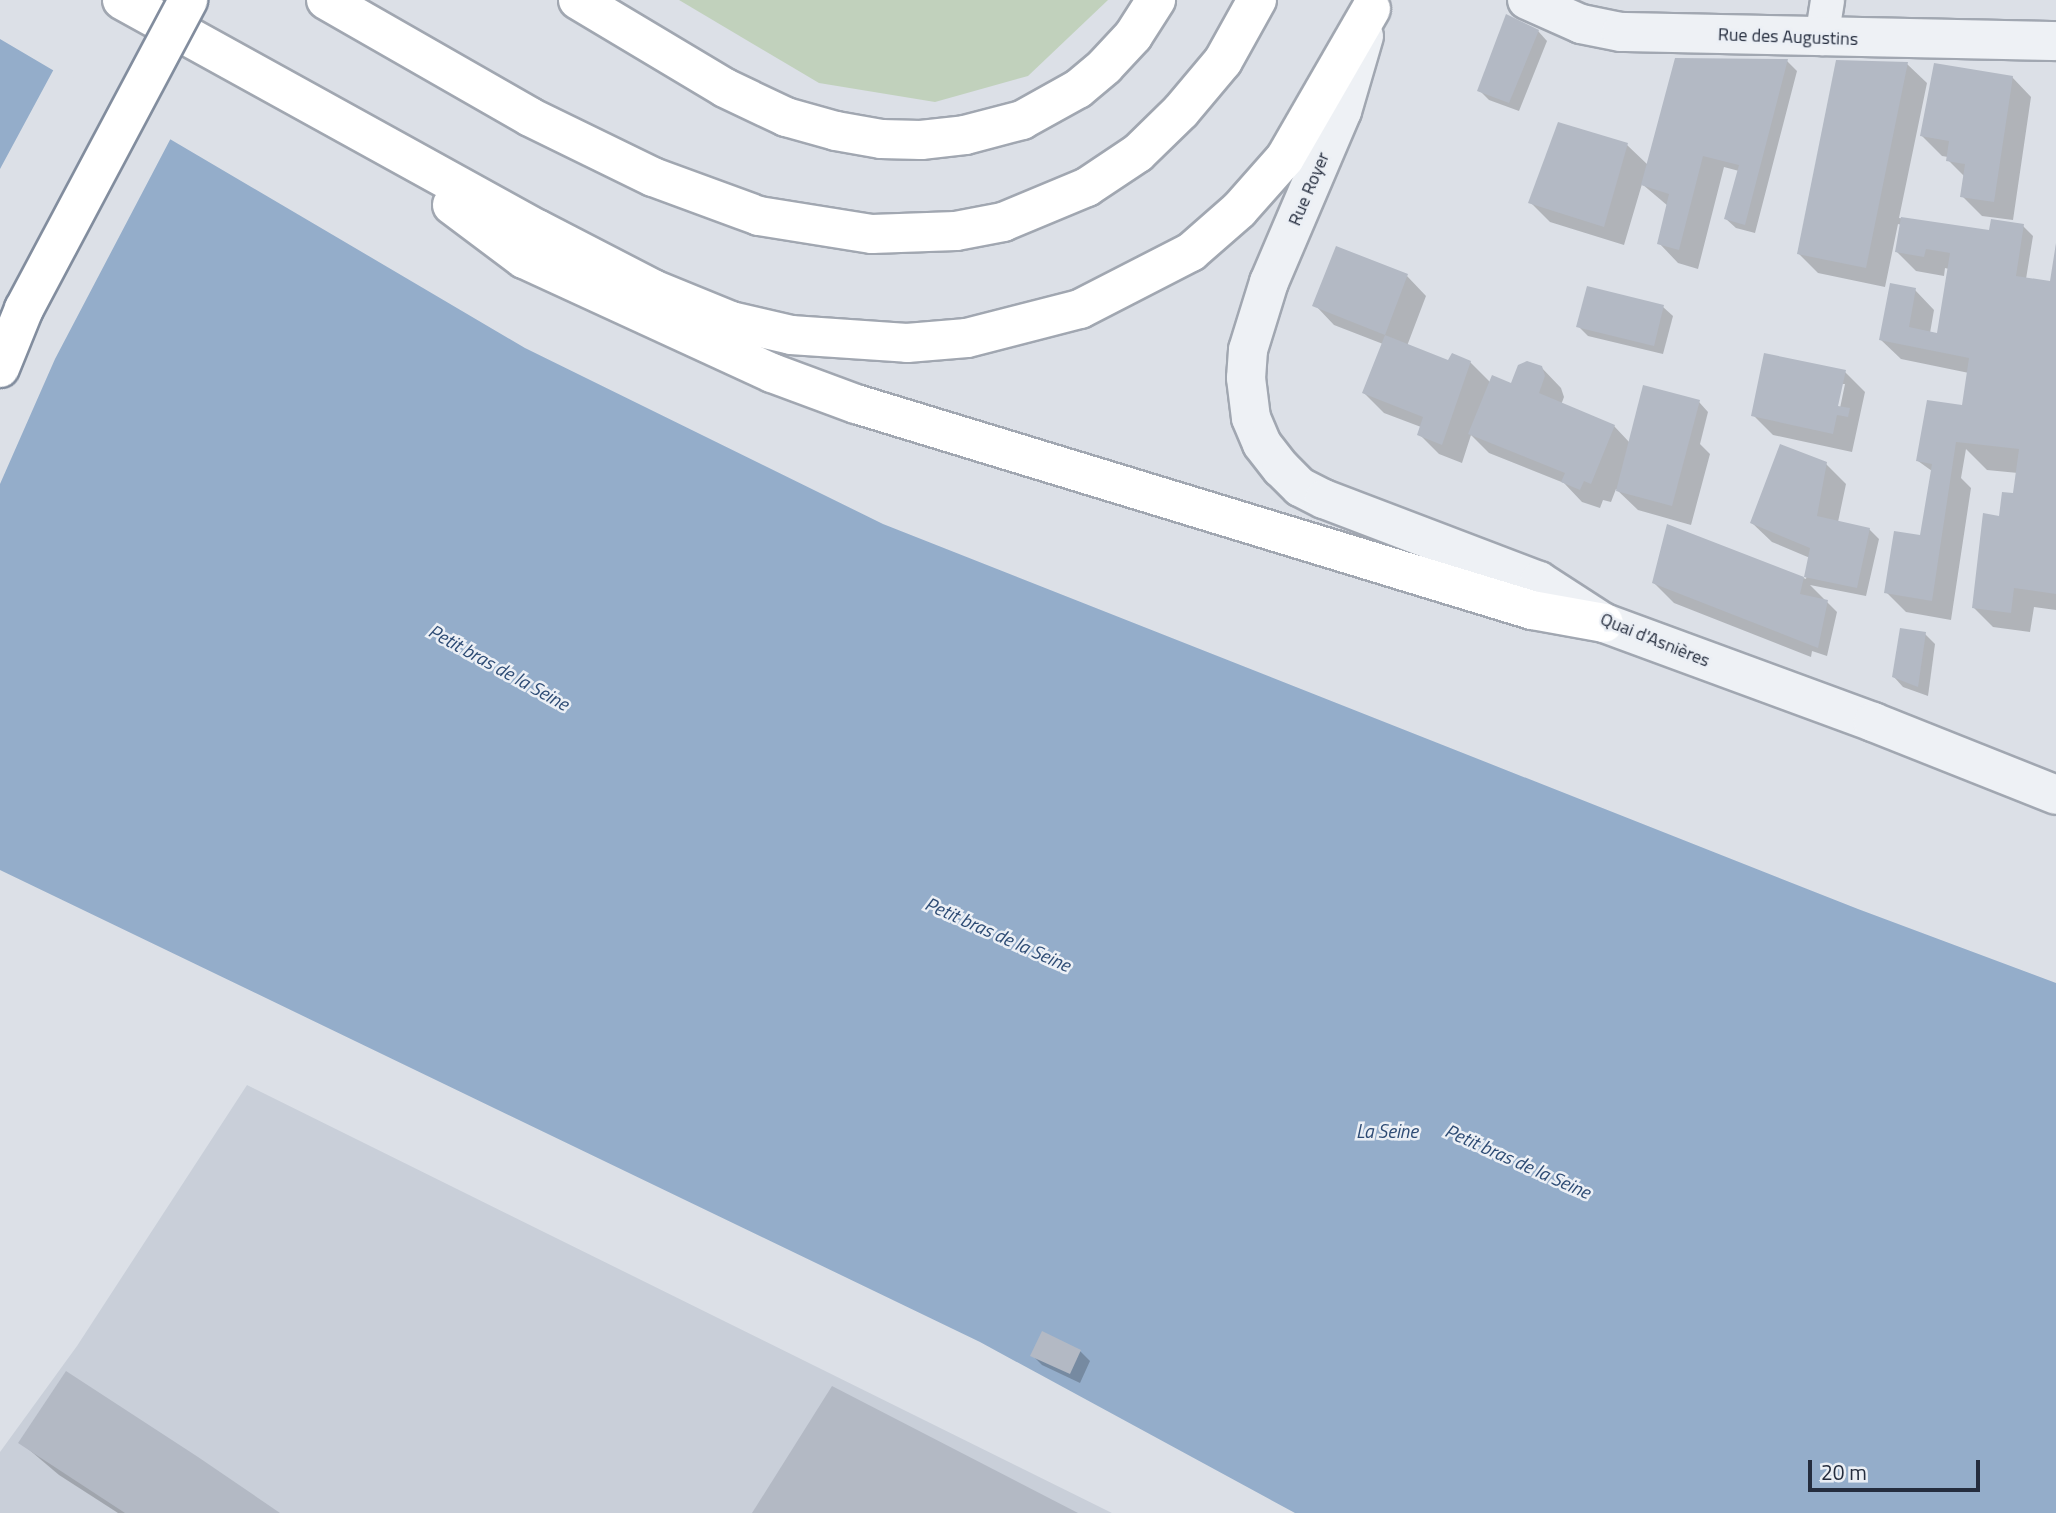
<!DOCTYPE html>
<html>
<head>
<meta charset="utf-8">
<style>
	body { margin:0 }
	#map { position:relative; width:2056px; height:1513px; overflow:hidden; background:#dce0e7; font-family:"Titillium Web",sans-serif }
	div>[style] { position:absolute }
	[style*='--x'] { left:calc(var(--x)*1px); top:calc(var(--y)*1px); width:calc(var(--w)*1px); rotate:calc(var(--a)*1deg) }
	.built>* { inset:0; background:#c9cfd9 }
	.green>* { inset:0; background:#c1d1bc }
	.water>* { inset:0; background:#94adca }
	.pier>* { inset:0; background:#dce0e7 }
	.shadow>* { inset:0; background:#0003 }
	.building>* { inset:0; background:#b3b9c4 }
	.roads { filter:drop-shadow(2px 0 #a1a7b1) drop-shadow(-2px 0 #a1a7b1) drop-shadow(0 2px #a1a7b1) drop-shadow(0 -2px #a1a7b1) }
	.lane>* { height:33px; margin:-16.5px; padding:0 16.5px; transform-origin:16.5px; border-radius:16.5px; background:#eef1f5 }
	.street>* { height:38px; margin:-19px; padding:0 19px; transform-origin:19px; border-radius:19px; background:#eef1f5 }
	.primary>* { height:38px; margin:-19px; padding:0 19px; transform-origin:19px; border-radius:19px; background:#fff }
	.highway>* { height:38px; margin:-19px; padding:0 19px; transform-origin:19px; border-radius:19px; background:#fff }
	.bridges { filter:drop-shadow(2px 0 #828d9e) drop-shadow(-2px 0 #828d9e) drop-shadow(0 2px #828d9e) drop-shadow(0 -2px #828d9e) }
	.highway-bridge>* { height:38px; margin:-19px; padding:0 19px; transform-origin:19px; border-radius:19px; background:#fff }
	span { translate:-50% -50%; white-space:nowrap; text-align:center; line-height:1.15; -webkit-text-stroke:5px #ebeff5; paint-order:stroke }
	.street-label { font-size:18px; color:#252d3e }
	.water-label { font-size:19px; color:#2d4b74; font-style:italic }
	.scale { position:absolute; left:1808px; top:1460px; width:172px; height:32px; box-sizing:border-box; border:4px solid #252d3e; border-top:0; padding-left:9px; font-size:21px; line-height:24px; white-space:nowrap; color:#252d3e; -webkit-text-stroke:5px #ebeff5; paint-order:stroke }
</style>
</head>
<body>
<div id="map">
	<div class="built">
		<i style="clip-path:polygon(247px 1085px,1112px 1513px,0 1513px,0 1452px,77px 1346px)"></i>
	</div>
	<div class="green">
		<i style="clip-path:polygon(679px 0,1108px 0,1028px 76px,935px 102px,819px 83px)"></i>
	</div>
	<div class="water">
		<i style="clip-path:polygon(0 39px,525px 348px,883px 524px,1858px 909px,2056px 983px,2056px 1513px,1295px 1513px,980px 1342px,0 870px)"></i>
	</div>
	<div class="pier">
		<i style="clip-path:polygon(55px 67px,172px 136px,55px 359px,0 484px,0 169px)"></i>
	</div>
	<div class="shadow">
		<i style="clip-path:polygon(1538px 31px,1547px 41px,1519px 111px,1489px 100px,1479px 90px)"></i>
		<i style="clip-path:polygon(1787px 61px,1797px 71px,1755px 233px,1736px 228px,1726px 219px,1739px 171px,1724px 167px,1698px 269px,1678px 263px,1659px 243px,1668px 206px,1642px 184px,1624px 245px,1550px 222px,1530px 202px,1627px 145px,1648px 165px)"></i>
		<i style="clip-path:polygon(1907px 64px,1927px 83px,1899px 218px,1988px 232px,2023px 226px,2033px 236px,2026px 279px,2055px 283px,2056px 244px,2056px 610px,2034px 607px,2030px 632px,1993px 627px,1973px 607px,2001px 518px,2015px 495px,2018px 473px,1987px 470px,1966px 449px,1961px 478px,1971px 488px,1951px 620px,1906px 612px,1886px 592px,1922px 537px,1932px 471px,1918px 461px,1963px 407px,1969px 373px,1901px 359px,1881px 340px,1915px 290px,1934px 310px,1930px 333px,1939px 335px,1949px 269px,1945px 268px,1944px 276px,1916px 271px,1896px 251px,1902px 225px,1898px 224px,1885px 287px,1818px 273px,1799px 254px)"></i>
		<i style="clip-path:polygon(2012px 77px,2031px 97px,2013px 220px,1982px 216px,1962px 196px,1965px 177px,1948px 160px,1948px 157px,1942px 156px,1922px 136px)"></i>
		<i style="clip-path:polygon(1407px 276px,1426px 296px,1407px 346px,1449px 362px,1470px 362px,1491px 383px,1512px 385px,1541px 367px,1561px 388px,1564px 397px,1561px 405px,1614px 426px,1630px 443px,1699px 402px,1708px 412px,1700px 444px,1710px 454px,1691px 525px,1638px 510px,1616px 489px,1611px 502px,1603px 500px,1600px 508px,1582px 502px,1564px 483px,1489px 453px,1471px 435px,1462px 463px,1439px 454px,1419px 434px,1421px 427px,1384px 413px,1364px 393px,1383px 344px,1334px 325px,1315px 305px)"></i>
		<i style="clip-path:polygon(1663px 307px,1673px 316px,1663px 354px,1588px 336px,1578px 326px)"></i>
		<i style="clip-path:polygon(evenodd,1845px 372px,1865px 392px,1852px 452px,1773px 435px,1753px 415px,1845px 372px,1841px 384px,1845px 384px,1840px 408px,1836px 408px,1841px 384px)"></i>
		<i style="clip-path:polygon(1826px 464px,1846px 484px,1838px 522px,1869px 529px,1879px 539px,1866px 596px,1810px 585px,1837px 612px,1827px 656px,1812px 651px,1811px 657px,1674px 603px,1654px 583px,1668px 526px,1806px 579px,1810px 558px,1772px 542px,1752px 523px)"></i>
		<i style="clip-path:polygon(1925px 634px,1935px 644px,1928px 696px,1903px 687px,1894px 677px)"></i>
		<i style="clip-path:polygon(1080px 1351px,1090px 1361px,1080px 1383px,1042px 1365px,1032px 1355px)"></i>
		<i style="clip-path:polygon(20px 1442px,277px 1513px,118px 1513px,59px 1475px)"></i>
	</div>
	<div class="building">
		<i style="clip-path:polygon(1506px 14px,1539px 30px,1509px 103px,1477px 91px)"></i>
		<i style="clip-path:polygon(1675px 58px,1788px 59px,1745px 225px,1724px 219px,1739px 165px,1703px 156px,1679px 250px,1657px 244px,1669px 194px,1641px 185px)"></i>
		<i style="clip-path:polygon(1836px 60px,1908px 62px,1866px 268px,1797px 254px)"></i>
		<i style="clip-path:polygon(1934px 63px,2013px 76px,1994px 202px,1960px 197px,1965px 164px,1946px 161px,1949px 141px,1920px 136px)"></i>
		<i style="clip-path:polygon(1558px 122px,1628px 143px,1604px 227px,1528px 203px)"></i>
		<i style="clip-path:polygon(1901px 217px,1989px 230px,1991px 219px,2024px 224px,2016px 276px,2050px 281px,2056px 243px,2056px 594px,2014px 588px,2011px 613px,1972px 608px,1983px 513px,1999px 516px,2002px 492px,2013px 493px,2019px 449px,1956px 442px,1932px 601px,1884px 593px,1894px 531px,1920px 535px,1932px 464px,1916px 461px,1927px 400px,1962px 405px,1969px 358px,1879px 340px,1890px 283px,1916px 288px,1909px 327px,1937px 333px,1950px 253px,1926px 249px,1924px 257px,1895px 252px)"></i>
		<i style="clip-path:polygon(1336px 246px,1408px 274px,1385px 335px,1448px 360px,1452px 353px,1471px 361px,1442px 445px,1417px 435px,1423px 417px,1362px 393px,1385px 335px,1312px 306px)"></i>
		<i style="clip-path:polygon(1587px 286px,1664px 305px,1654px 346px,1576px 327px)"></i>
		<i style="clip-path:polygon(1764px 353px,1846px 370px,1838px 406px,1850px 408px,1848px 417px,1837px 415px,1833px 434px,1751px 416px)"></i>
		<i style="clip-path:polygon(1527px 361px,1542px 366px,1545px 376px,1539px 393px,1615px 425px,1591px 484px,1584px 481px,1580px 490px,1561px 482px,1565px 473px,1468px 434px,1492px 375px,1511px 383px,1518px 365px)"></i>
		<i style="clip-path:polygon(1643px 385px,1700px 400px,1672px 506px,1616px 491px)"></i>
		<i style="clip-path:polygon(1780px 444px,1827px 462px,1817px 516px,1870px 528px,1857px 588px,1804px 577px,1810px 548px,1750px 523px)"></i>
		<i style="clip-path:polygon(1667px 524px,1804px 577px,1800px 594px,1828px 600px,1818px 648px,1652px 583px)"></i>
		<i style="clip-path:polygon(1900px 628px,1926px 632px,1918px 687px,1892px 677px)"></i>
		<i style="clip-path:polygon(1042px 1331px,1081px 1350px,1070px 1374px,1030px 1356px)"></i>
		<i style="clip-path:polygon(66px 1371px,198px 1457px,280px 1513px,125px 1513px,18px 1443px)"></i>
		<i style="clip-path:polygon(832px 1386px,1078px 1513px,752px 1513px)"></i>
	</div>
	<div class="roads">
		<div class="lane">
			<i style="--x:1821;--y:38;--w:38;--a:-81"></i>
		</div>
		<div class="street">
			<i style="--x:1527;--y:0;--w:59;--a:24"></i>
			<i style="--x:1581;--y:24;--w:41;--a:11.3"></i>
			<i style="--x:1621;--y:32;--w:435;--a:1.2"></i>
			<i style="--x:1364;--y:36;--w:78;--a:106.3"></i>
			<i style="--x:1342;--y:111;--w:186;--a:113.1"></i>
			<i style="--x:1269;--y:282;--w:71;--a:107.2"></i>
			<i style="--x:1248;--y:350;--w:28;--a:94"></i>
			<i style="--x:1246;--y:378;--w:40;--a:82.9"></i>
			<i style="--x:1251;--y:418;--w:28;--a:67"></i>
			<i style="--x:1262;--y:444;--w:31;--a:52"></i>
			<i style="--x:1281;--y:468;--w:27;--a:45"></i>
			<i style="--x:1300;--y:487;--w:27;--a:27"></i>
			<i style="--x:1324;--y:499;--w:230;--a:20.9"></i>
			<i style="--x:1539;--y:581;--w:77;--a:32.9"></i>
			<i style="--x:1604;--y:623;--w:287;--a:20.2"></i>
			<i style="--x:1873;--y:722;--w:197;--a:21.7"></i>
		</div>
		<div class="primary">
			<i style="--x:122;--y:0;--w:474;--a:28.9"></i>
			<i style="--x:537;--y:229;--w:131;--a:27.3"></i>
			<i style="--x:653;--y:289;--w:84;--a:22.3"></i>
			<i style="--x:731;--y:321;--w:62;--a:13.1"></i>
			<i style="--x:791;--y:335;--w:116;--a:3.9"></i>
			<i style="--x:907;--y:343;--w:60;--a:-4.8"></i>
			<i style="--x:967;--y:338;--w:117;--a:-14.4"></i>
			<i style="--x:1080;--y:309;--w:125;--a:-27.2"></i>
			<i style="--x:1191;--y:252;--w:64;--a:-41.2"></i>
			<i style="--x:1239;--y:210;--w:69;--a:-48.5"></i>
			<i style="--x:1285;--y:158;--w:172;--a:-60"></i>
			<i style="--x:452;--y:205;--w:90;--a:36.9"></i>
			<i style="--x:524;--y:259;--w:273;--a:24.7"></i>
			<i style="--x:772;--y:373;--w:90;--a:20.3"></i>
			<i style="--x:856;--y:404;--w:707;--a:16.95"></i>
			<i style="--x:1532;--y:610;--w:73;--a:10.2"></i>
		</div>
		<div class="highway">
			<i style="--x:326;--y:0;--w:235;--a:29.8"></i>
			<i style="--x:530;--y:117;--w:137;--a:26"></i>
			<i style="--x:653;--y:177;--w:113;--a:20.2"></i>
			<i style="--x:759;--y:216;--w:114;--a:9.1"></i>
			<i style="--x:872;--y:234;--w:84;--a:-2"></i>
			<i style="--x:956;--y:231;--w:48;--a:-10.8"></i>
			<i style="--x:1003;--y:222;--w:91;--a:-22.6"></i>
			<i style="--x:1087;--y:187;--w:61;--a:-33.7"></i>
			<i style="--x:1138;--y:153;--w:60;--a:-44.3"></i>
			<i style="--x:1181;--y:111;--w:65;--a:-50"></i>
			<i style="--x:1223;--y:61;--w:70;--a:-60.9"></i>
			<i style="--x:578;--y:0;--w:171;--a:30.9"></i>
			<i style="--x:725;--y:88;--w:68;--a:25.4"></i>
			<i style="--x:786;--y:117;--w:52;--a:15.6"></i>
			<i style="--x:836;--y:131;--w:46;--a:10.1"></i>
			<i style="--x:881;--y:139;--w:40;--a:1.4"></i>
			<i style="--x:921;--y:140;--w:44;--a:-6.5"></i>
			<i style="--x:965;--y:135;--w:59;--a:-14.7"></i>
			<i style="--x:1022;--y:120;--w:64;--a:-29"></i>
			<i style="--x:1078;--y:89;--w:35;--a:-40"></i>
			<i style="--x:1105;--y:66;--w:41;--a:-47"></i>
			<i style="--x:1133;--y:36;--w:43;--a:-57.4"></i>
		</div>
	</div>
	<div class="bridges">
		<div class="highway-bridge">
			<i style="--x:0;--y:368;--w:64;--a:-67.9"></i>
			<i style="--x:24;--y:309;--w:350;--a:-62"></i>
		</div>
	</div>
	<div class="street-label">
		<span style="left:1788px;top:37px;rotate:2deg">Rue des Augustins</span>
		<span style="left:1309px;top:189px;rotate:-67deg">Rue Royer</span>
		<span style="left:1655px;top:640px;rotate:22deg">Quai d'Asnières</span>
	</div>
	<div class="water-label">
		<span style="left:499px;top:667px;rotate:29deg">Petit bras de la Seine</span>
		<span style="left:998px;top:934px;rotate:24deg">Petit bras de la Seine</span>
		<span style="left:1387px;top:1131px">La Seine</span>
		<span style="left:1518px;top:1161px;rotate:24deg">Petit bras de la Seine</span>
	</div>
	<div class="scale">20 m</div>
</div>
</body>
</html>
